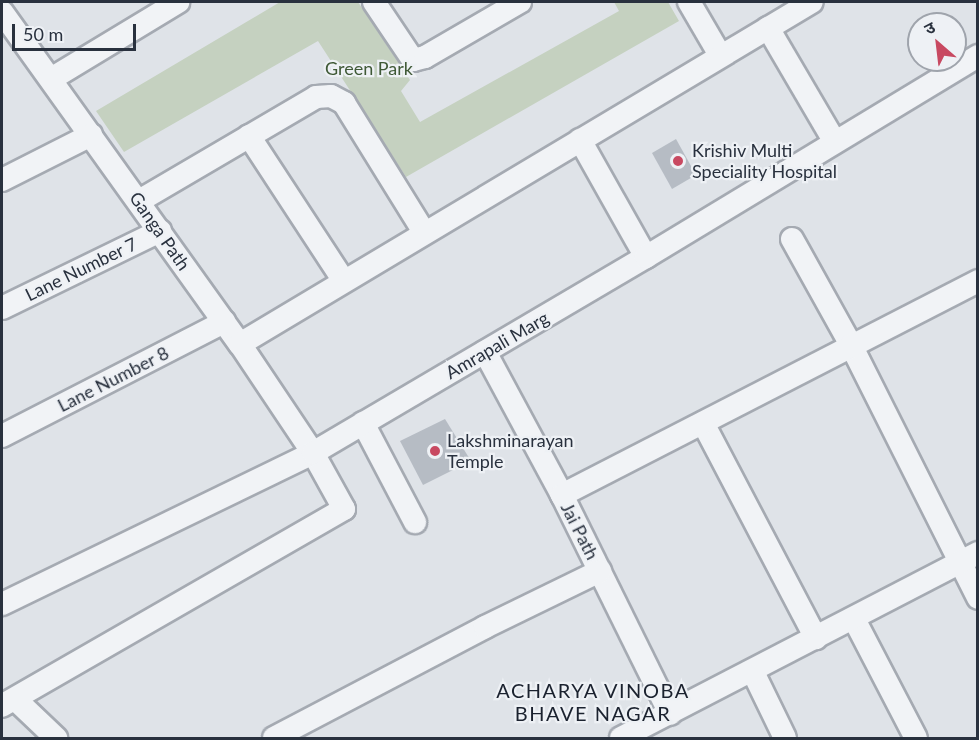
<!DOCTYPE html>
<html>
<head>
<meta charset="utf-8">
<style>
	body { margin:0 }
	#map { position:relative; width:979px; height:740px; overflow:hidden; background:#dfe3e8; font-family:Lato,"Noto Sans Devanagari",sans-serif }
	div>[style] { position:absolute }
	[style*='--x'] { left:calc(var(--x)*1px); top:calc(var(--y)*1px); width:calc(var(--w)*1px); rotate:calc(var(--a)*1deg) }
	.green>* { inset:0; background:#c5d1c0 }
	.building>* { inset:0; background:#b6bcc4 }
	.roads { filter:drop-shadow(2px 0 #a5aab2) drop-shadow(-2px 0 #a5aab2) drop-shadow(0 2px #a5aab2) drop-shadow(0 -2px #a5aab2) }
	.minor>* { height:22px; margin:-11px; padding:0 11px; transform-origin:11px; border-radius:11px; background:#f1f3f6 }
	.dots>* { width:16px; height:16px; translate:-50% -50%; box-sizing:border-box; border:3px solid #eef1f5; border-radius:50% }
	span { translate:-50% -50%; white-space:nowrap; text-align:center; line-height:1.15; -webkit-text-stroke:4.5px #eef1f5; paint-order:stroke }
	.park-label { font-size:18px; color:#3f5936 }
	.poi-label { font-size:18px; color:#29313e }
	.left { translate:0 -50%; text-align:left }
	.street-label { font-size:18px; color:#29313e }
	.neighbourhood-label { font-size:20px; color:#1b222f; letter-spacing:1.5px }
	.frame { position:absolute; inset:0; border:3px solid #29313e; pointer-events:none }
	.north { position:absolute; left:907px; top:12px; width:60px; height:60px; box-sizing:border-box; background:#eef1f5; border:2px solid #9fa4ac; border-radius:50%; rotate:332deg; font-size:16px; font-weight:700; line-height:24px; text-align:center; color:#29313e }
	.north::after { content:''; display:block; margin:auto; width:21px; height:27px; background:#c84961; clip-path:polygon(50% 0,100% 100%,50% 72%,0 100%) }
	.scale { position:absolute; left:12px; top:24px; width:124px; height:27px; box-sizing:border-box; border:3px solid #29313e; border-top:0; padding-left:8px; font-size:18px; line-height:21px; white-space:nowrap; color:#29313e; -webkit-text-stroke:4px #eef1f5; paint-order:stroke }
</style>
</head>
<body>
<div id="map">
	<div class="green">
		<i style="clip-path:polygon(280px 2px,358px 2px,410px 80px,401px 91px,420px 122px,619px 11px,614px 2px,668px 2px,679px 21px,406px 177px,318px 41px,124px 152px,96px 111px)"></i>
	</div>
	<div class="building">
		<i style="clip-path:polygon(676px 139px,696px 175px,672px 189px,652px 153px)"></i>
		<i style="clip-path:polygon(445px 419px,471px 461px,423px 485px,400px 441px)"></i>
	</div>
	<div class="roads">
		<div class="minor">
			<i style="--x:374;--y:2;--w:70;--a:56.1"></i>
			<i style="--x:413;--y:60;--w:12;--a:-14"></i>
			<i style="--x:425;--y:57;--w:110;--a:-30.1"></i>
			<i style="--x:689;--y:2;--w:61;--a:59.7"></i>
			<i style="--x:2;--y:12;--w:408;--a:54.4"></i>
			<i style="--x:240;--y:344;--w:131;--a:56.2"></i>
			<i style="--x:313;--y:453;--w:64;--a:61"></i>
			<i style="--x:344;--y:509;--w:395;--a:150.1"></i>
			<i style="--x:768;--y:28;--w:132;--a:59.6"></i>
			<i style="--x:51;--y:79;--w:149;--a:-31.2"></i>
			<i style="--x:249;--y:136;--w:173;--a:56.8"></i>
			<i style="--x:580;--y:140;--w:134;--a:60.6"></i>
			<i style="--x:2;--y:180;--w:100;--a:-26.8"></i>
			<i style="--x:139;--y:201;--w:205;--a:-30.4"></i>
			<i style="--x:316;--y:97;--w:15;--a:-4"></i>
			<i style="--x:331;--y:96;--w:15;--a:28"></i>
			<i style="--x:344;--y:103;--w:152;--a:58.2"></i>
			<i style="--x:792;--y:239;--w:121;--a:60.9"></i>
			<i style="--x:851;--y:345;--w:283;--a:63.3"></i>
			<i style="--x:2;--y:308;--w:176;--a:-26"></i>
			<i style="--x:240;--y:344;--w:666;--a:-30.88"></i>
			<i style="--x:485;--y:352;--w:162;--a:61.7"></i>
			<i style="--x:562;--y:495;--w:244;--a:63.7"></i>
			<i style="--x:363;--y:423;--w:112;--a:62.3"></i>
			<i style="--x:703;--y:423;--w:243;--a:62.3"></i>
			<i style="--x:2;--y:436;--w:250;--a:-27.2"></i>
			<i style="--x:562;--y:495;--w:468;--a:-27.2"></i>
			<i style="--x:2;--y:604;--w:346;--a:-25.9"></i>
			<i style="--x:313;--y:453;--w:386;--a:-30.5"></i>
			<i style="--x:646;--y:257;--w:388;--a:-31.2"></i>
			<i style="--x:854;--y:619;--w:134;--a:62.5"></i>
			<i style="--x:753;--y:672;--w:73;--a:64.1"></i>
			<i style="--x:15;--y:699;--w:57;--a:43.6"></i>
			<i style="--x:274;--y:738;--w:238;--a:-27.7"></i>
			<i style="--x:485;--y:627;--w:128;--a:-26"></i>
			<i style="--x:621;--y:738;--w:402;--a:-27.4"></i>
		</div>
	</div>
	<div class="dots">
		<i style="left:678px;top:161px;background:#c84961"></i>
		<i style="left:435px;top:451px;background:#c84961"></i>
	</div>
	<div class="park-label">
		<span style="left:369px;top:68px">Green Park</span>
	</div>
	<div class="poi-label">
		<span class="left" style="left:692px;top:161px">Krishiv Multi<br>Speciality Hospital</span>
		<span class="left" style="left:447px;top:451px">Lakshminarayan<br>Temple</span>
	</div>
	<div class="street-label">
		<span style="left:160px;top:231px;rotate:55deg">Ganga Path</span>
		<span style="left:81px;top:269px;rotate:-26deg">Lane Number 7</span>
		<span style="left:497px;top:345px;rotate:-30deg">Amrapali Marg</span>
		<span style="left:113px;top:379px;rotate:-27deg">Lane Number 8</span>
		<span style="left:580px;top:531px;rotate:63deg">Jai Path</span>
	</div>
	<div class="neighbourhood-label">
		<span style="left:593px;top:702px">ACHARYA VINOBA<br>BHAVE NAGAR</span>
	</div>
	<div class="frame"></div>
	<div class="north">उ</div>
	<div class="scale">50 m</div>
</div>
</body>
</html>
